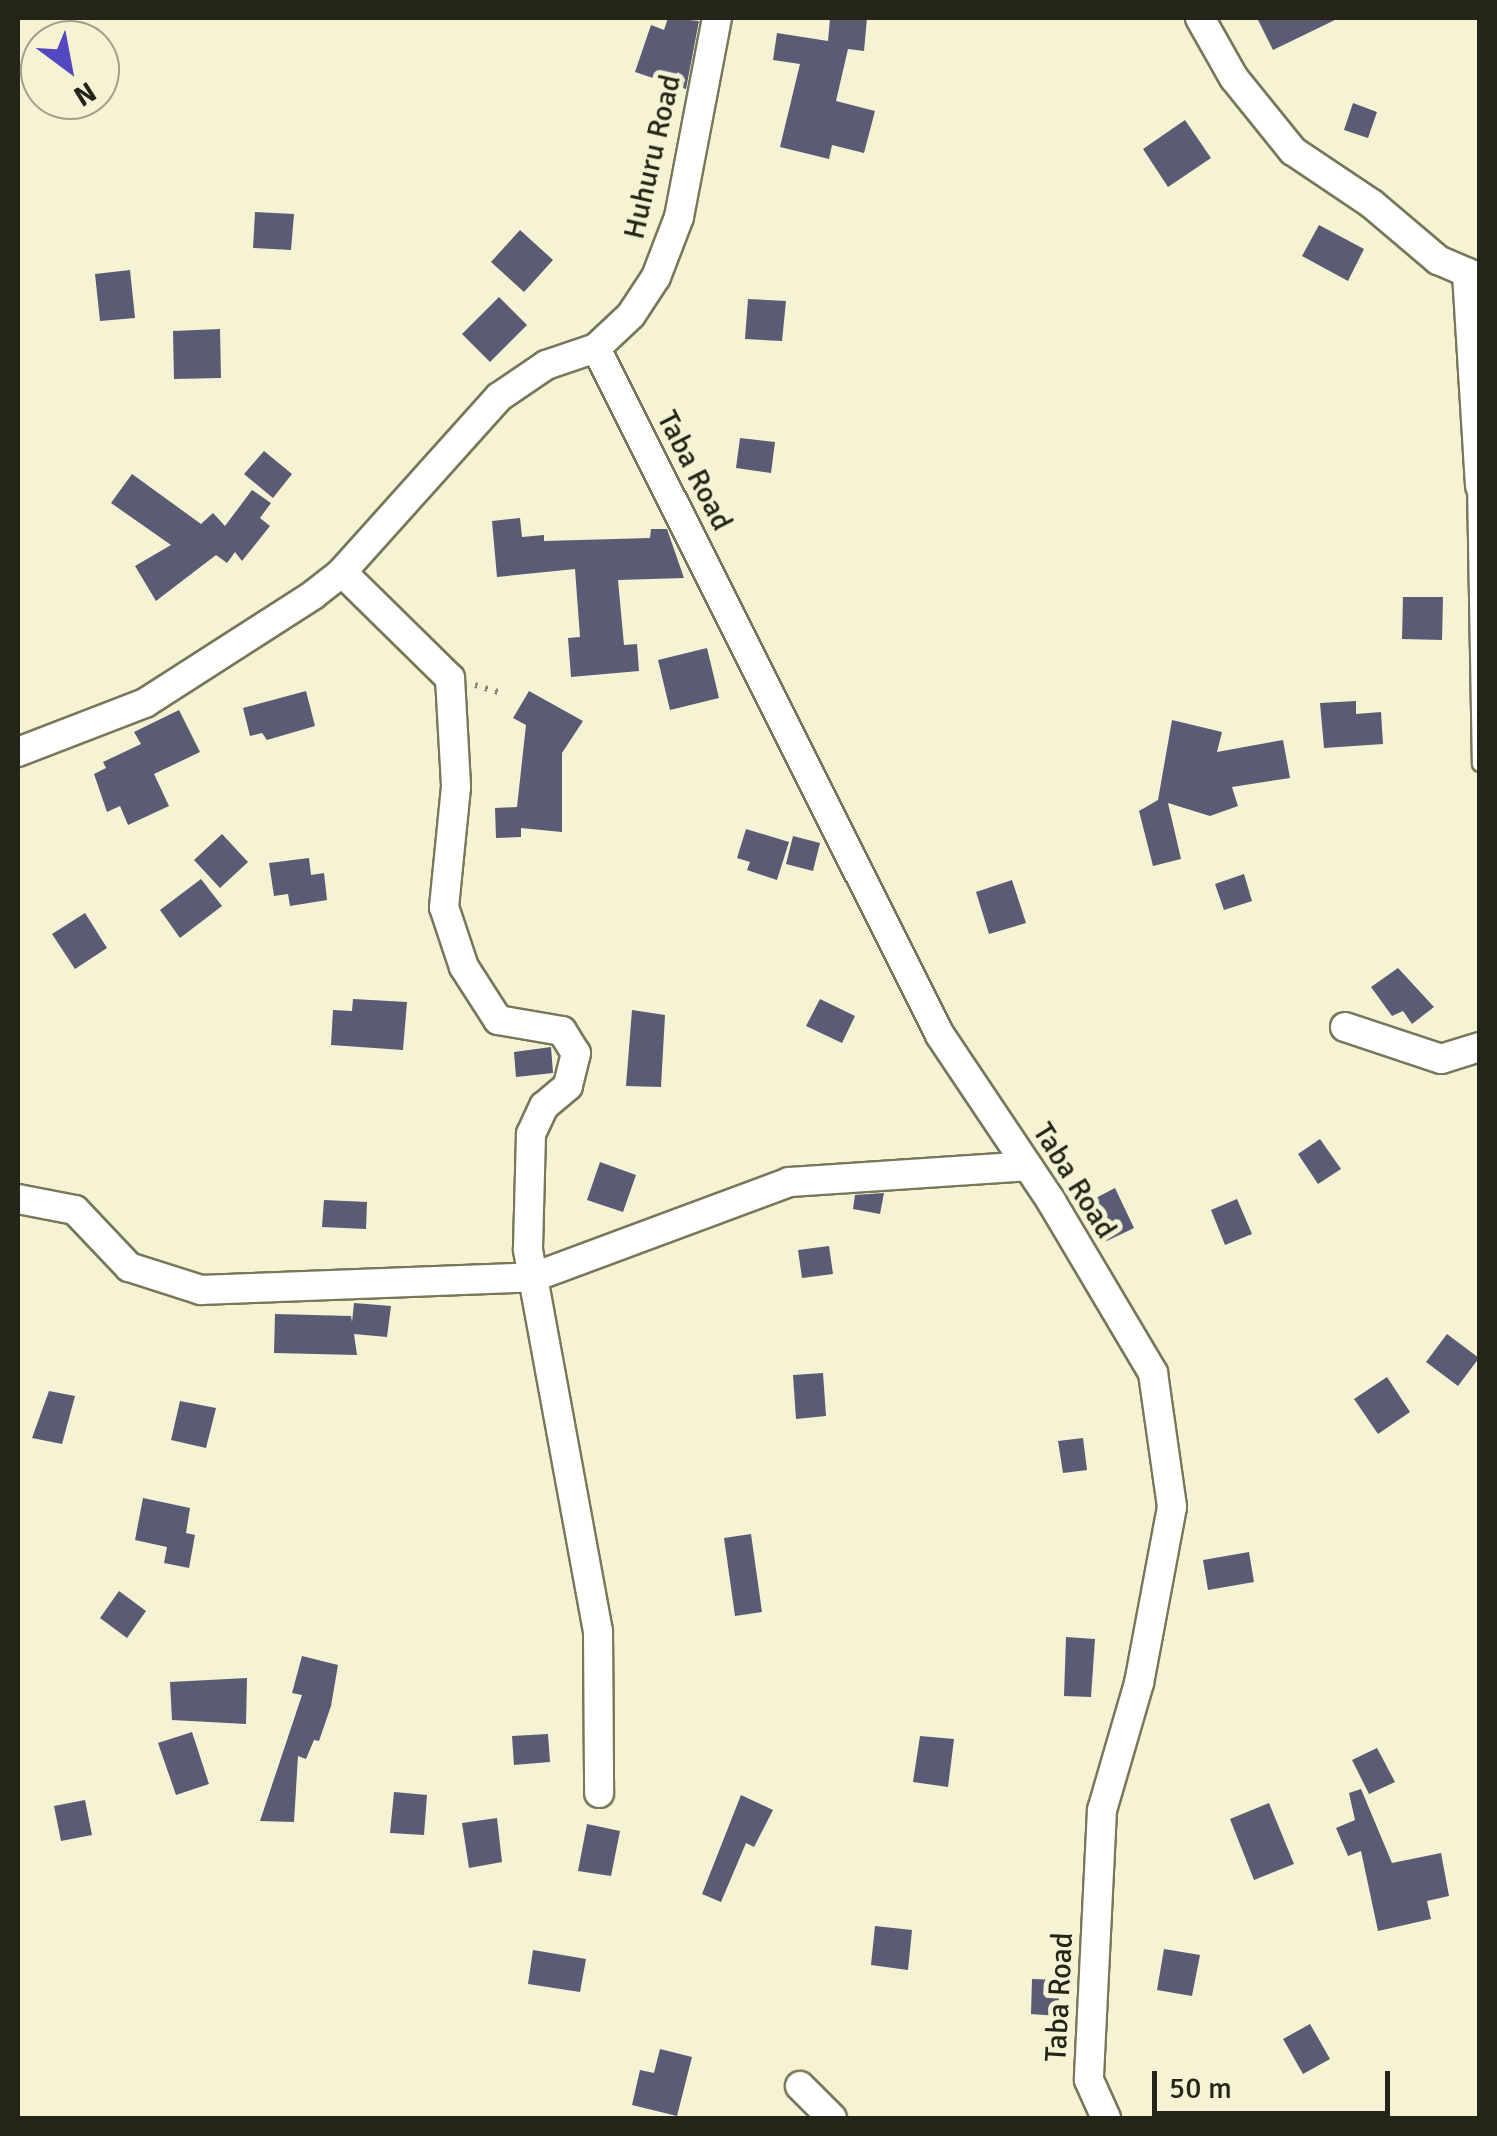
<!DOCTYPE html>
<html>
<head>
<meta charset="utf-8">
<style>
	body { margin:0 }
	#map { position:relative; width:1497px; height:2136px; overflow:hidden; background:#f5f3d3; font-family:Signika,sans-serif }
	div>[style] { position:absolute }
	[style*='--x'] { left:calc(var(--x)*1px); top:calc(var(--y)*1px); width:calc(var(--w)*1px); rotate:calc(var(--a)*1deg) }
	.building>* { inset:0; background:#5a5c75 }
	.path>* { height:6px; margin-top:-3px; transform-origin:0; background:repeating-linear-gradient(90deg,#888671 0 2.5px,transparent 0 10.5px) }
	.roads { filter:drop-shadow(2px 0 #79775b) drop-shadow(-2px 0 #79775b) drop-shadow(0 2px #79775b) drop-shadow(0 -2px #79775b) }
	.lane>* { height:14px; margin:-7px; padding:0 7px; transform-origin:7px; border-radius:7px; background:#fff }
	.street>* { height:28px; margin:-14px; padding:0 14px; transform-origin:14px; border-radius:14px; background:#fff }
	span { translate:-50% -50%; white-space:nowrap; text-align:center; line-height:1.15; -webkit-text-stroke:10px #f5f3d3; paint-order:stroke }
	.street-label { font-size:30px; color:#252418 }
	.frame { position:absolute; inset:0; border:20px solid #252418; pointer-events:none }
	.north { position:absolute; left:20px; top:20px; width:100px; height:100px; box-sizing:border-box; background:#f5f3d3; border:2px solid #a2a088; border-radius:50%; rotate:148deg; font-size:28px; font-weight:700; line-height:40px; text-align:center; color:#252418 }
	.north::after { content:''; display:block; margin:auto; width:35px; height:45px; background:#5448c0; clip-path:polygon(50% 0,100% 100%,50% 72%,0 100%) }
	.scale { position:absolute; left:1152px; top:2071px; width:238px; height:45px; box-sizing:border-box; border:5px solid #252418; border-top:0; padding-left:12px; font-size:30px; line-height:35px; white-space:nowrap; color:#252418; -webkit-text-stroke:8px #f5f3d3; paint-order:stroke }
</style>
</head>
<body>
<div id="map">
	<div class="building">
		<i style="clip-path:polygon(668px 18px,699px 21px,686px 89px,635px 72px,651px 25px,664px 30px)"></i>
		<i style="clip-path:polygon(830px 18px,867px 18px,864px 51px,848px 49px,836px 101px,875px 111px,864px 153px,832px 145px,829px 159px,780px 147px,800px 64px,773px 60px,777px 33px,828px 41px)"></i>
		<i style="clip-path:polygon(1257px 18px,1339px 18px,1273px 50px)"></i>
		<i style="clip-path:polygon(1353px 103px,1377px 112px,1368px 138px,1344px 130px)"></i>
		<i style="clip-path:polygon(1185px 120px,1211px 158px,1168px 187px,1143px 149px)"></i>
		<i style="clip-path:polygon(255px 212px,294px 214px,291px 250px,253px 248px)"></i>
		<i style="clip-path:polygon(1319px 225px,1364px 249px,1348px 281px,1302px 256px)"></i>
		<i style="clip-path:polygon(520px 230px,553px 260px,524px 292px,491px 262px)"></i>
		<i style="clip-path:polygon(130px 270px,135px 318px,100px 321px,95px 274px)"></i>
		<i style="clip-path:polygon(499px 297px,527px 325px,490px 362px,462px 334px)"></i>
		<i style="clip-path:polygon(748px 299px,786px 301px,782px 341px,745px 339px)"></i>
		<i style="clip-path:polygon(220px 329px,221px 378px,174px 379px,173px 331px)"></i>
		<i style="clip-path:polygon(740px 438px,775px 442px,771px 473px,736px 468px)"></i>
		<i style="clip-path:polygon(264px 451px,292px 474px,273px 498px,244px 474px)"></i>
		<i style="clip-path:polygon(132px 474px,201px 524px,213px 513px,225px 526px,252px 490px,271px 503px,260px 518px,270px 526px,242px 561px,235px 552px,227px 563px,216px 555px,156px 601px,135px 566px,171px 545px,111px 503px)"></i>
		<i style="clip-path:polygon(520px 518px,522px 537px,544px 535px,544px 541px,650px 538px,651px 529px,667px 529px,684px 578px,618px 580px,624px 645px,637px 644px,639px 671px,571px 677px,568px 638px,580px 637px,575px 569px,497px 577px,492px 521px)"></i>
		<i style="clip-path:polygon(1403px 597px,1443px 597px,1442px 640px,1402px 639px)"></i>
		<i style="clip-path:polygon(707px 648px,719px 698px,670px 710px,658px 660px)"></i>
		<i style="clip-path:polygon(306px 691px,315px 726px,267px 740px,262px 733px,250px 736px,243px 708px)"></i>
		<i style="clip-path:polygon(529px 691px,583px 721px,562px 753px,562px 832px,521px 828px,521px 837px,496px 838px,495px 808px,517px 807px,526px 725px,513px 718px)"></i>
		<i style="clip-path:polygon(1356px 701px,1356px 714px,1381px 712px,1383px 744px,1324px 748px,1320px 703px)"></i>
		<i style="clip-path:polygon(179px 710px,200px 752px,154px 774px,169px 806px,128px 825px,120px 806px,107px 812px,94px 774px,106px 768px,103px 762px,141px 744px,134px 732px)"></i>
		<i style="clip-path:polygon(1172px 720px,1222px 732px,1217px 752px,1283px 740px,1290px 778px,1232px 787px,1238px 806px,1210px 816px,1168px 803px,1181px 859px,1153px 866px,1139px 811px,1158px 800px)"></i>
		<i style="clip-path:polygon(746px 829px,789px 842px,777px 880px,747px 870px,750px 862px,737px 858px)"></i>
		<i style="clip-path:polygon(222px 834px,248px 862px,220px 888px,194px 860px)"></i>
		<i style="clip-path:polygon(793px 836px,820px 843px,813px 871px,786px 864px)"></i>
		<i style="clip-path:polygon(309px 858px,311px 875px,324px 873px,327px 900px,290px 906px,288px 894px,274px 896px,269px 863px)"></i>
		<i style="clip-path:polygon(1244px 874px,1252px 901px,1224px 910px,1215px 884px)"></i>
		<i style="clip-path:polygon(201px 879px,222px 906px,180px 938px,160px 910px)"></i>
		<i style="clip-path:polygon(1012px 880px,1026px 923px,989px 934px,976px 892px)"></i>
		<i style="clip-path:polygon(85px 913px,107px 948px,75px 969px,52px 934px)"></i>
		<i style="clip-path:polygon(1398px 968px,1434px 1007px,1412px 1024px,1403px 1011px,1392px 1016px,1371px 987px)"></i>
		<i style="clip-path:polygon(353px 999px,407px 1002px,403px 1050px,331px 1045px,333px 1010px,352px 1011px)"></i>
		<i style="clip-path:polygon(820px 999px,855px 1016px,842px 1043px,806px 1026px)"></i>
		<i style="clip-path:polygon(632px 1010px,665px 1015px,661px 1087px,626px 1086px)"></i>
		<i style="clip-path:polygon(551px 1047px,553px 1073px,516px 1077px,514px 1052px)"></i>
		<i style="clip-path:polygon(1320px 1139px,1341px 1169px,1318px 1184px,1298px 1154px)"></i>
		<i style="clip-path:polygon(600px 1162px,636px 1175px,623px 1212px,587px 1200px)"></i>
		<i style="clip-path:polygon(1115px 1188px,1134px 1228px,1105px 1242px,1086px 1203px)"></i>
		<i style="clip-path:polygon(884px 1193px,880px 1214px,853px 1209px,855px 1195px)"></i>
		<i style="clip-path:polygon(1237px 1199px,1252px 1234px,1225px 1245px,1211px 1210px)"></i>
		<i style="clip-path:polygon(324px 1200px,367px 1202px,366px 1229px,322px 1227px)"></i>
		<i style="clip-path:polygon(829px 1246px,833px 1274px,802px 1278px,798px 1250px)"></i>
		<i style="clip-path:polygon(354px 1303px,391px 1306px,387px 1337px,354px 1334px,357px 1355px,274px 1353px,275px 1314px,351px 1316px,352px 1322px)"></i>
		<i style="clip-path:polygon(1447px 1334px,1479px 1358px,1458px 1386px,1426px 1362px)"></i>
		<i style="clip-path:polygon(823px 1373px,826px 1416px,796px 1419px,793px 1375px)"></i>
		<i style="clip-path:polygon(1387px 1377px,1410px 1412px,1378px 1434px,1354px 1399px)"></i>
		<i style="clip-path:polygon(49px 1391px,75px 1396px,62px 1444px,32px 1438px)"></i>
		<i style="clip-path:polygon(180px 1401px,216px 1408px,206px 1448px,171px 1440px)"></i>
		<i style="clip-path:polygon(1083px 1438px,1087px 1470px,1063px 1473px,1058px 1441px)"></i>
		<i style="clip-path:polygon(143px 1498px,190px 1508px,186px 1533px,195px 1535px,189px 1568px,164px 1563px,167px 1547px,135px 1540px)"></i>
		<i style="clip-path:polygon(751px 1534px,762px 1612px,735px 1616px,724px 1538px)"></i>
		<i style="clip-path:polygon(1249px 1552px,1254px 1582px,1208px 1590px,1203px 1560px)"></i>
		<i style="clip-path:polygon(119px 1591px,146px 1611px,127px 1638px,100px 1618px)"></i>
		<i style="clip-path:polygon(1066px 1637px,1095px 1639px,1091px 1697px,1064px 1696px)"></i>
		<i style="clip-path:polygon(302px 1656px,338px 1665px,331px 1706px,319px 1741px,314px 1740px,306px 1759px,298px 1756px,294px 1822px,260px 1821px,302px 1695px,292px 1693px)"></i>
		<i style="clip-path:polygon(247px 1678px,246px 1724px,172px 1720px,170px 1682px)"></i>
		<i style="clip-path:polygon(192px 1732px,209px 1784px,176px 1795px,158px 1743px)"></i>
		<i style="clip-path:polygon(548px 1734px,550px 1762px,514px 1765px,512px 1736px)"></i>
		<i style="clip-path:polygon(920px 1736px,954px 1739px,948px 1787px,913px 1782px)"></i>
		<i style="clip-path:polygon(1377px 1748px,1395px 1782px,1369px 1794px,1352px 1760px)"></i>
		<i style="clip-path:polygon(1361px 1789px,1392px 1863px,1441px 1853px,1449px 1896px,1427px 1901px,1431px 1919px,1378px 1931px,1361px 1851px,1348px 1856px,1336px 1828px,1355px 1820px,1349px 1793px)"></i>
		<i style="clip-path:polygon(394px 1792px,427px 1795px,424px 1835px,390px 1833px)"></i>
		<i style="clip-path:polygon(741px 1795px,773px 1810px,754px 1847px,746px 1843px,721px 1902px,702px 1894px)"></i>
		<i style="clip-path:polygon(85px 1800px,92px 1835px,61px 1841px,54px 1806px)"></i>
		<i style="clip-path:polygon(1269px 1803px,1294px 1864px,1254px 1880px,1230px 1819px)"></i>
		<i style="clip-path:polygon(497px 1818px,502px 1862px,469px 1868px,462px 1823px)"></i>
		<i style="clip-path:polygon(587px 1824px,620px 1831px,611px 1876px,578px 1871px)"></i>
		<i style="clip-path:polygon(875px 1926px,912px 1930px,908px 1970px,871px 1965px)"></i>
		<i style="clip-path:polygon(1164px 1949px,1200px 1955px,1192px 1996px,1157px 1990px)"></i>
		<i style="clip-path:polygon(533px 1950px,586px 1959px,580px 1992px,528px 1984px)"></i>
		<i style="clip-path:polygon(1032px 1979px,1060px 1980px,1058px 2016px,1031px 2014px)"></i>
		<i style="clip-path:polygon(1310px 2024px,1330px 2059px,1303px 2074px,1283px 2039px)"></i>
		<i style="clip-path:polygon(660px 2049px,692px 2057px,677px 2116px,632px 2105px,640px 2070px,654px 2073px)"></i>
	</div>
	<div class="path">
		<i style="--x:475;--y:685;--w:28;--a:17"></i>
	</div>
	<div class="roads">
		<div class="lane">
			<i style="--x:1475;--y:483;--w:281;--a:89"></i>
		</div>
		<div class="street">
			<i style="--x:1200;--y:18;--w:69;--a:60.5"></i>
			<i style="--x:1234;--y:78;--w:94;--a:51.1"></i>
			<i style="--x:1293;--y:151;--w:95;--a:33.9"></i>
			<i style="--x:1372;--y:204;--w:87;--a:40.3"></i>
			<i style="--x:1438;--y:260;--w:46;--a:23.2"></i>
			<i style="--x:1467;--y:273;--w:213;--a:86.5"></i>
			<i style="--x:596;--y:348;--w:768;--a:63.4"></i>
			<i style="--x:940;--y:1035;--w:200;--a:56.2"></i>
			<i style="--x:1051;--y:1201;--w:200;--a:59.3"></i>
			<i style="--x:1153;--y:1373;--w:135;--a:81.9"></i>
			<i style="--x:1172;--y:1507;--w:179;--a:100.6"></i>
			<i style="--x:1139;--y:1683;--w:132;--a:106.2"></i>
			<i style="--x:1102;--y:1810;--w:270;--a:92.8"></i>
			<i style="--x:1089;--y:2080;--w:42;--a:65.9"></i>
			<i style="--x:342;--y:572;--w:151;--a:44.5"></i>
			<i style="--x:450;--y:678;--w:109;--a:86.8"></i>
			<i style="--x:456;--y:787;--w:121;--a:95.7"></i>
			<i style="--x:444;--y:907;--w:63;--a:71.6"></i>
			<i style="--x:464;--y:967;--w:63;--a:57.3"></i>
			<i style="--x:498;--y:1020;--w:65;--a:9.8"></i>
			<i style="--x:562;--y:1031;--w:26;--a:58"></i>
			<i style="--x:576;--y:1053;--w:34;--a:104"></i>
			<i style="--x:568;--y:1086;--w:31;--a:140"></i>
			<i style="--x:544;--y:1106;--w:31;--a:115"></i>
			<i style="--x:531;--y:1134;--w:116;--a:91.5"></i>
			<i style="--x:528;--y:1250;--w:387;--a:79.6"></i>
			<i style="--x:598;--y:1631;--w:162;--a:89.6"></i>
			<i style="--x:18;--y:752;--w:136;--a:-21.1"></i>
			<i style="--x:145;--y:703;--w:200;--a:-32.7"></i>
			<i style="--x:313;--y:595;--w:37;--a:-38"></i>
			<i style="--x:342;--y:572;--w:235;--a:-48.1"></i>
			<i style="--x:499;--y:397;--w:57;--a:-34.2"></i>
			<i style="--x:546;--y:365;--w:53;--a:-18.8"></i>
			<i style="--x:596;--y:348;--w:48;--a:-43.3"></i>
			<i style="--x:631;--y:315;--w:45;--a:-56.7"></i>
			<i style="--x:656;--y:277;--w:64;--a:-69"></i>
			<i style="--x:679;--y:217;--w:203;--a:-79.2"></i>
			<i style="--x:1345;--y:1027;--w:101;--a:18.4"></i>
			<i style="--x:1441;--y:1059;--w:41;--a:-17.1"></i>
			<i style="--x:18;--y:1199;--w:58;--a:10.9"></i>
			<i style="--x:75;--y:1210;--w:79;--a:46.5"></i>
			<i style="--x:129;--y:1267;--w:76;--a:17.7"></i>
			<i style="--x:201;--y:1290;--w:333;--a:-2.2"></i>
			<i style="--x:534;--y:1277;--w:272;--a:-20.4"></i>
			<i style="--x:789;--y:1182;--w:239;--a:-3.8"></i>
			<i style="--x:800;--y:2086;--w:45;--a:45"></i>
		</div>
	</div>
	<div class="street-label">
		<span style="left:653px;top:157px;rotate:-77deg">Huhuru Road</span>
		<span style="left:694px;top:471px;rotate:63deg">Taba Road</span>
		<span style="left:1074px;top:1181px;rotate:58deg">Taba Road</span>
		<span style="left:1060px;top:1997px;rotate:-87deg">Taba Road</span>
	</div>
	<div class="frame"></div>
	<div class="north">N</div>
	<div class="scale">50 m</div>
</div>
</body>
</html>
